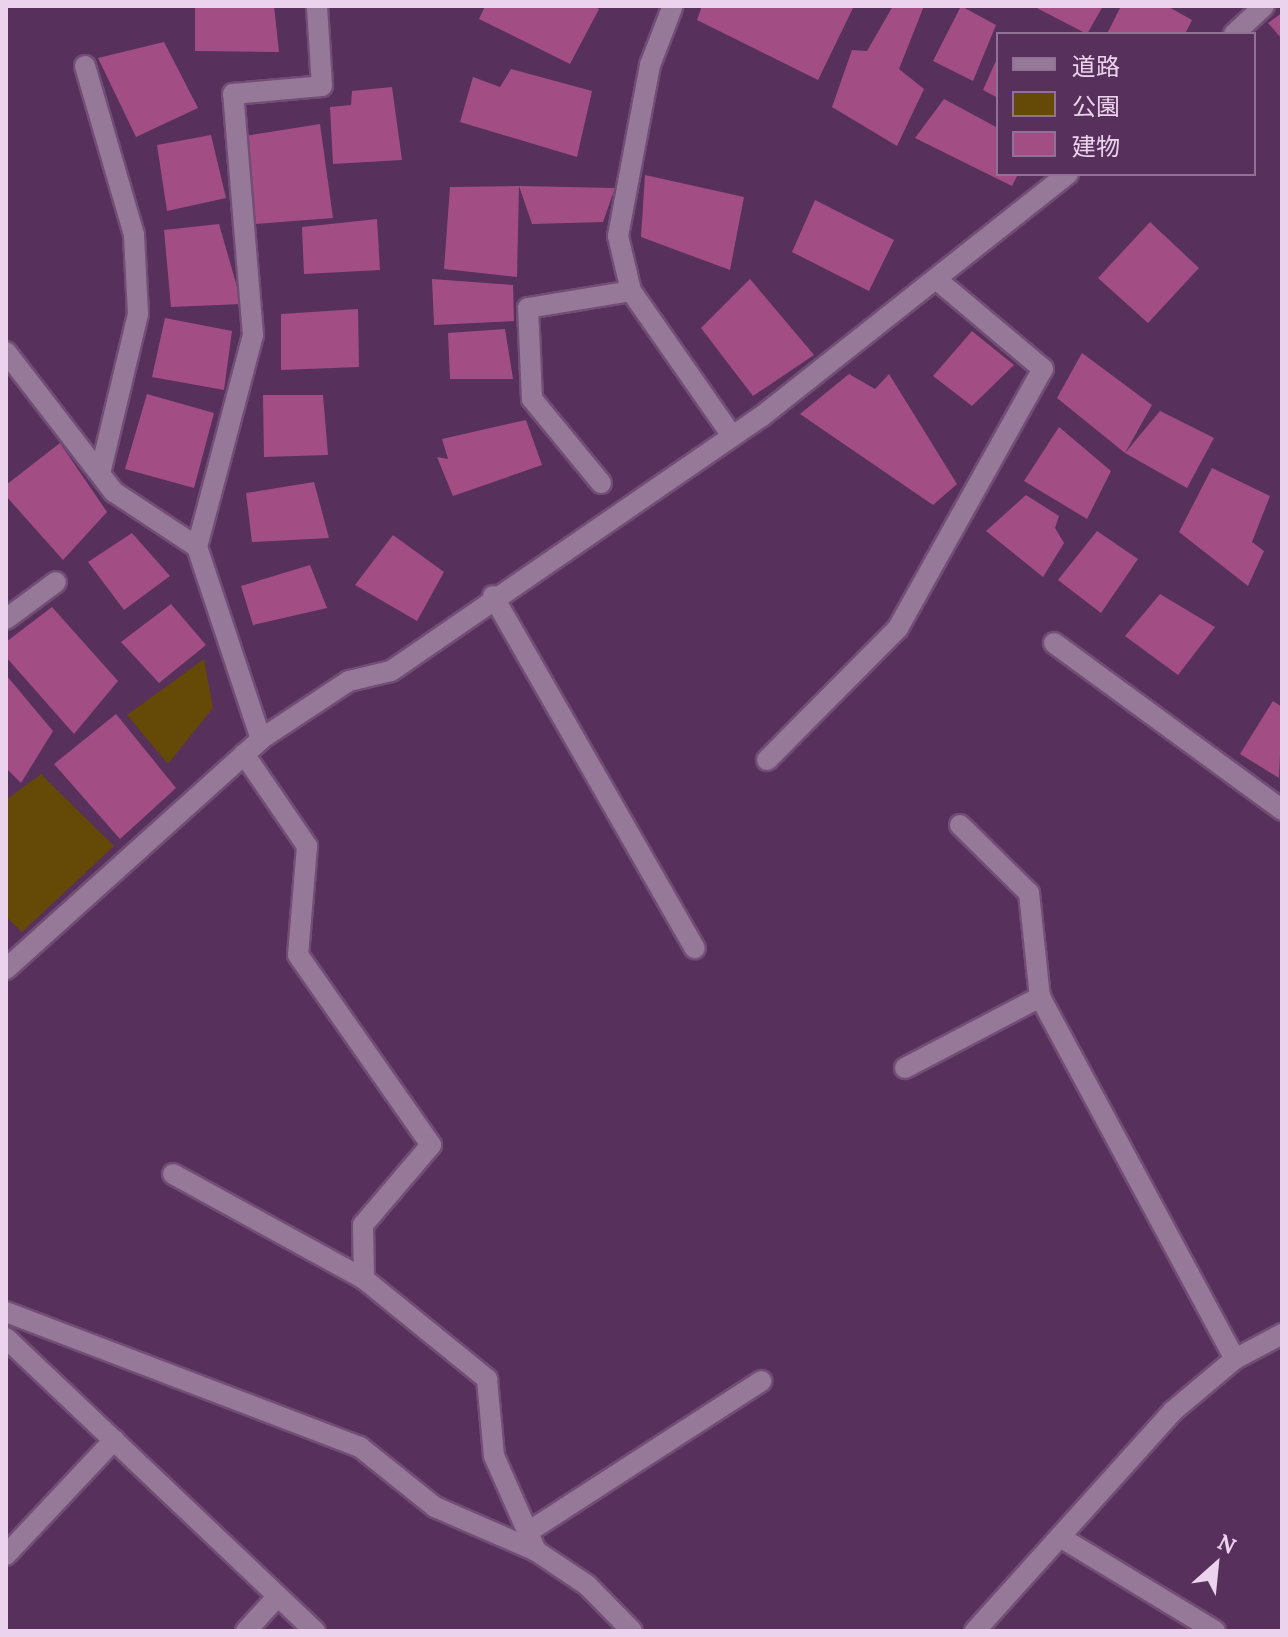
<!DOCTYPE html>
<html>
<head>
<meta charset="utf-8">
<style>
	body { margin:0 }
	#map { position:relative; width:1288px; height:1637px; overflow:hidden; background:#57305c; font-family:Lora,"Noto Sans JP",serif }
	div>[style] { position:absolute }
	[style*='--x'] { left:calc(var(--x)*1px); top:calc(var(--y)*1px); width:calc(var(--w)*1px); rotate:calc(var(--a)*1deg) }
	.green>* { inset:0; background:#644907 }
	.building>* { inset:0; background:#a24e84 }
	.roads { filter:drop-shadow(2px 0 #724d76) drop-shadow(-2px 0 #724d76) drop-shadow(0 2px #724d76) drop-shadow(0 -2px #724d76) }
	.minor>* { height:20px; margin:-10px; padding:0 10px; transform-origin:10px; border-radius:10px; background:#967999 }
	span { translate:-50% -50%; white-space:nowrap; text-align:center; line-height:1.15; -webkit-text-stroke:6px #57305c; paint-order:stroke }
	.frame { position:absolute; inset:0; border:8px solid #ebd3ed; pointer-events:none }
	.legend { position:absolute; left:996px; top:32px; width:260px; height:144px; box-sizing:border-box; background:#57305c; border:2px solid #927196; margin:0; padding:10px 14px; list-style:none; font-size:24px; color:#ebd3ed }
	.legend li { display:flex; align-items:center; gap:16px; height:40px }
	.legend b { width:40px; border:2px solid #927196 }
	.north { position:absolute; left:1176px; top:1525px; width:80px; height:80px; -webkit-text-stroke:6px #57305c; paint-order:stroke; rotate:27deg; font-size:22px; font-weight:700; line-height:32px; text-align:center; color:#ebd3ed }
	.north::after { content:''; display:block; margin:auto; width:28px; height:36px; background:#ebd3ed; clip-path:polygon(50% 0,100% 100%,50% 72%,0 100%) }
</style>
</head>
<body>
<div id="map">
	<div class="green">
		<i style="clip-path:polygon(204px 659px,213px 708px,168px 764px,127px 715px)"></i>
		<i style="clip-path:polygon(41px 774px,114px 846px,22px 932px,6px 917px,6px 800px)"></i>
	</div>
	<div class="building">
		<i style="clip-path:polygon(195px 6px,274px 6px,279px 52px,195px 51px)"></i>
		<i style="clip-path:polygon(485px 6px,593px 6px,599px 9px,570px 64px,479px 19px)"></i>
		<i style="clip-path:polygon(702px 6px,854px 6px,818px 80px,697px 20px)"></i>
		<i style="clip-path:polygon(893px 6px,924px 6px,899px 69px,924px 89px,897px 146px,832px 107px,852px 50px,867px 51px)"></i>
		<i style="clip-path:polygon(961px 6px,996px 25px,973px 81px,933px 61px)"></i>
		<i style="clip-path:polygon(1033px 6px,1103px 6px,1087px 34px)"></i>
		<i style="clip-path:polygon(1121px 6px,1167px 6px,1192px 20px,1185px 34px,1107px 34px)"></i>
		<i style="clip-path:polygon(1282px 13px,1282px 39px,1268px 23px)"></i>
		<i style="clip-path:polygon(164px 42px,198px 108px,136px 137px,98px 58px)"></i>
		<i style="clip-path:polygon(998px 56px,998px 98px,983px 90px)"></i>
		<i style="clip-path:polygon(511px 69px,592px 91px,577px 157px,460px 122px,473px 77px,500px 87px)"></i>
		<i style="clip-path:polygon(392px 87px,402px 160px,333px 164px,330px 107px,351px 105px,352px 91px)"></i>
		<i style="clip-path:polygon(944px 99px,998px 128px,998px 174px,1018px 174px,1012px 186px,915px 138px)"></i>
		<i style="clip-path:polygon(320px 124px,333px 218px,255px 224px,245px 136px)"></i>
		<i style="clip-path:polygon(211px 135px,226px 198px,167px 211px,157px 145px)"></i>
		<i style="clip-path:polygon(645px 175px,744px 197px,730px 270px,641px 237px)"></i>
		<i style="clip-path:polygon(519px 186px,615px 188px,603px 222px,532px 224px,519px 186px,517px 277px,444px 269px,450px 187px)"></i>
		<i style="clip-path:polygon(815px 200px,894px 240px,869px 291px,792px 252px)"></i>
		<i style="clip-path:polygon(377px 219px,380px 270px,304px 274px,302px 227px)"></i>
		<i style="clip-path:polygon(1150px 222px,1199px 268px,1148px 323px,1098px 278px)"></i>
		<i style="clip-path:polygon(219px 224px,242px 304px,171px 307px,164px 230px)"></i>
		<i style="clip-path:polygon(432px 279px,513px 285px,514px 321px,434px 325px)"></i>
		<i style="clip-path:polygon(750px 279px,814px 355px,753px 396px,701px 328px)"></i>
		<i style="clip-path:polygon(358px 309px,359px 367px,281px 370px,281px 314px)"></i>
		<i style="clip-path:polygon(165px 318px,232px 331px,224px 390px,152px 377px)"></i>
		<i style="clip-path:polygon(505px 329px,513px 379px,450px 379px,448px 333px)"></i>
		<i style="clip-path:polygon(972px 331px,1014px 365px,972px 406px,933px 376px)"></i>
		<i style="clip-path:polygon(1082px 353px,1152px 405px,1125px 453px,1057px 398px)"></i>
		<i style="clip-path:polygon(849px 374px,875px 389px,889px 374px,957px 484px,933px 505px,800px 414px)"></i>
		<i style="clip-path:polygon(147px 394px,214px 413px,194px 488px,125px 469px)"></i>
		<i style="clip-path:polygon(263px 395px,323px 395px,328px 455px,264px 457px)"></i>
		<i style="clip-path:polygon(1160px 411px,1214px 438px,1187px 488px,1125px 453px)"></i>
		<i style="clip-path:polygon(526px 420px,542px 465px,453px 496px,437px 457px,448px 459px,442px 439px)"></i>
		<i style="clip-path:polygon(1059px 427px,1111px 471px,1087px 519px,1024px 481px)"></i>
		<i style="clip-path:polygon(60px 443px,107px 512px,63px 560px,6px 496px,6px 485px)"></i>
		<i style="clip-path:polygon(1212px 468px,1270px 496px,1252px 542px,1264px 551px,1248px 586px,1179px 532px)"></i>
		<i style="clip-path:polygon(314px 482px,329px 538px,252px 542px,246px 493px)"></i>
		<i style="clip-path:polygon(1026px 495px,1059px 516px,1055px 528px,1064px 543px,1043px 577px,986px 531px)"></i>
		<i style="clip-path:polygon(1097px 531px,1138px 559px,1101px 613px,1058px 580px)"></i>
		<i style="clip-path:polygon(132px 533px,170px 576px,124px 610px,88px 562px)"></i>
		<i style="clip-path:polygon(393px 535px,444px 572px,417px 621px,355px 585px)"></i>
		<i style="clip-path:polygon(310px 565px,327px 608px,253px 625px,241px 586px)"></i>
		<i style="clip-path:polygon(1160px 594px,1215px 627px,1178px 675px,1125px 636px)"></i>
		<i style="clip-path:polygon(171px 604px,206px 645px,159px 683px,121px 642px)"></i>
		<i style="clip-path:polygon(52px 607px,118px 681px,74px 734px,6px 657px,6px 642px)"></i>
		<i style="clip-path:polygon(6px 675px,53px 731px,21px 783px,6px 768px)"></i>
		<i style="clip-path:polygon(1273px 701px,1282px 707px,1279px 778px,1240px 754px)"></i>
		<i style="clip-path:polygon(116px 714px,176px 788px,120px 839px,54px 764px)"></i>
	</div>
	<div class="roads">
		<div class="minor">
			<i style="--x:672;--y:8;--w:61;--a:111.1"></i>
			<i style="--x:650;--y:65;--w:174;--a:100.6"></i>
			<i style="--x:618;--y:236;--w:57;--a:76.7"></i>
			<i style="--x:631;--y:291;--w:177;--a:55.1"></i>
			<i style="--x:1234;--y:34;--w:41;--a:-43"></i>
			<i style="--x:85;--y:66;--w:176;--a:73.8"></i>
			<i style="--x:134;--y:235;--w:79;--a:87.1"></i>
			<i style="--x:138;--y:314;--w:163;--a:103.4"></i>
			<i style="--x:6;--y:352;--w:177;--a:52.4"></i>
			<i style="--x:114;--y:492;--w:100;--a:33.5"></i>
			<i style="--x:197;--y:547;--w:202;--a:71.6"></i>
			<i style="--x:601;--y:483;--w:109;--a:-129.4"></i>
			<i style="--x:532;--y:399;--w:91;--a:-92.5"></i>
			<i style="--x:528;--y:308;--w:104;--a:-9.4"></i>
			<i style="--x:197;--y:547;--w:219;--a:-75.2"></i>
			<i style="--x:253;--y:335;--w:242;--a:-94.7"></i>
			<i style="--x:233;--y:94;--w:89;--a:-5.1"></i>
			<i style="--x:322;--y:86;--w:80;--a:-93.6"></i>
			<i style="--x:493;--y:596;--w:406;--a:60.2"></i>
			<i style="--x:6;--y:619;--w:62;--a:-36.5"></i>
			<i style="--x:1054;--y:643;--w:283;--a:36.2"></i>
			<i style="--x:244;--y:754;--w:112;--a:55.6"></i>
			<i style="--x:307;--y:846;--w:109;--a:94.7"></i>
			<i style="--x:298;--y:955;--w:232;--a:55"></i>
			<i style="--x:431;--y:1145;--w:105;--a:130.4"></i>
			<i style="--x:363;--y:1225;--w:54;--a:88.9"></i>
			<i style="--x:364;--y:1279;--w:159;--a:39.1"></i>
			<i style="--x:487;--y:1379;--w:77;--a:84.8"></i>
			<i style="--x:494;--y:1456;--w:104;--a:66.1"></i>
			<i style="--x:767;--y:760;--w:186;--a:-45.2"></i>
			<i style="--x:898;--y:628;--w:297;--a:-60.8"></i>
			<i style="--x:1043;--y:369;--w:140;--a:-139.9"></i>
			<i style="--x:960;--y:825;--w:97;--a:44.6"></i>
			<i style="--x:1029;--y:893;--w:105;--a:84"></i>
			<i style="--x:1040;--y:997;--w:411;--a:61.7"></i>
			<i style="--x:6;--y:969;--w:343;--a:-42"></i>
			<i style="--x:261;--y:739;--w:105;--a:-33.4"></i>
			<i style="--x:349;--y:681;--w:43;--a:-13.4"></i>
			<i style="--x:391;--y:671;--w:449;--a:-34.5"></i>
			<i style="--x:761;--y:417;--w:392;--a:-38.4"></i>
			<i style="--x:905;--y:1068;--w:153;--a:-27.7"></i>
			<i style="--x:173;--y:1174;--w:218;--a:28.8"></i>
			<i style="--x:6;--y:1312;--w:379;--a:20.9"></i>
			<i style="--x:360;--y:1447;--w:96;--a:38.7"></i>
			<i style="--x:435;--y:1507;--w:110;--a:23.5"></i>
			<i style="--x:536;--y:1551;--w:61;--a:33.7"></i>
			<i style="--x:587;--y:1585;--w:64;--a:45.6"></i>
			<i style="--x:6;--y:1338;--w:426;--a:43.5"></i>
			<i style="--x:528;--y:1532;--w:278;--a:-32.9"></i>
			<i style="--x:1060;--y:1537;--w:181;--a:31.2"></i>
			<i style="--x:6;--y:1555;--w:158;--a:-46.8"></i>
			<i style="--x:246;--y:1631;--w:47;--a:-47.6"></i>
			<i style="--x:975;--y:1631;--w:296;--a:-48"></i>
			<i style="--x:1173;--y:1411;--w:81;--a:-40"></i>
			<i style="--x:1235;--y:1359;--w:53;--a:-28"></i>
		</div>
	</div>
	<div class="frame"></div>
	<ul class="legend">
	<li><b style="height:10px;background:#967999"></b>道路</li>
	<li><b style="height:22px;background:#644907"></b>公園</li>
	<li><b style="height:22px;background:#a24e84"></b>建物</li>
	</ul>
	<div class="north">N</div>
</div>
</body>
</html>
